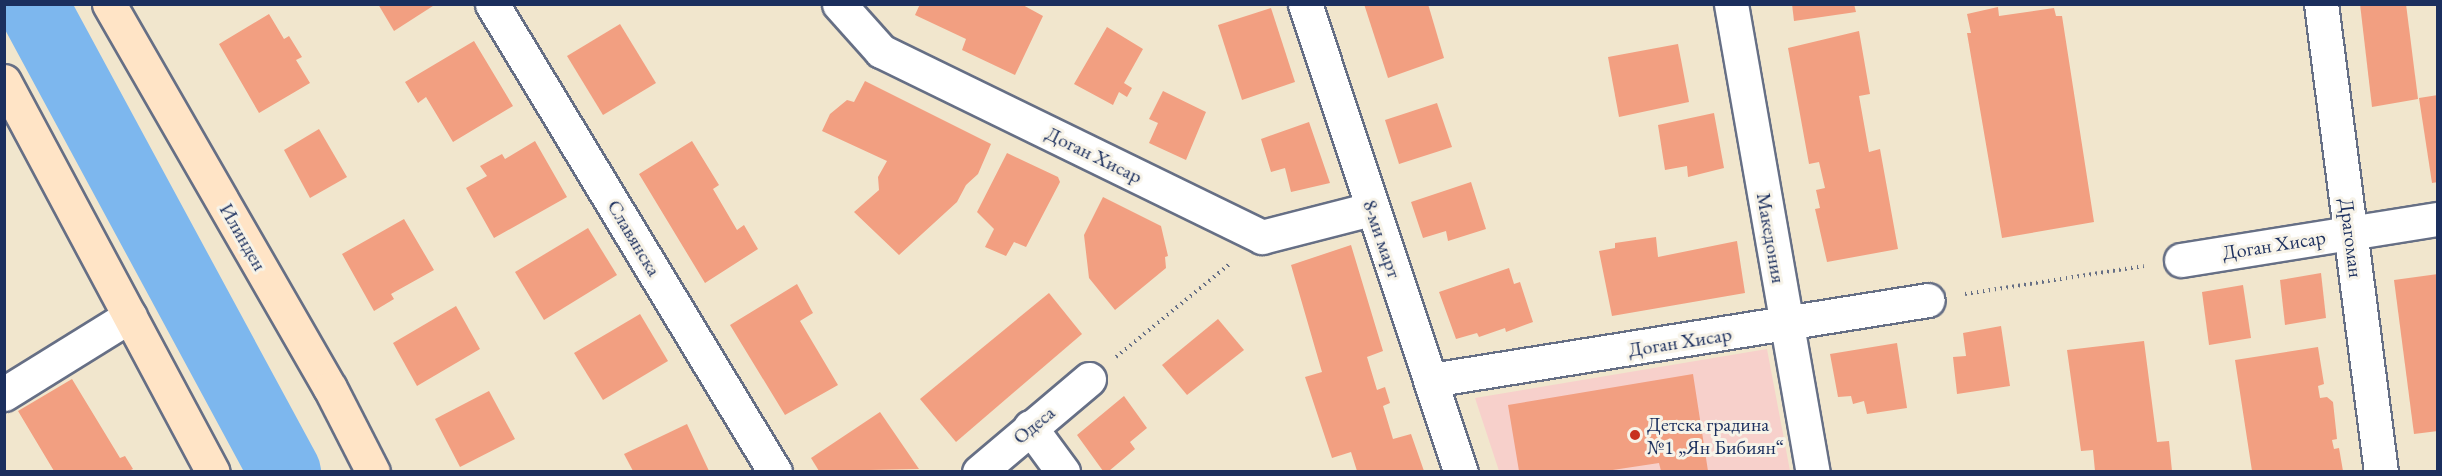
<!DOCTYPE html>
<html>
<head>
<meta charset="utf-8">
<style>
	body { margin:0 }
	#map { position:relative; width:2442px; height:476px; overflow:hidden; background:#f1e6cd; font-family:"EB Garamond",serif }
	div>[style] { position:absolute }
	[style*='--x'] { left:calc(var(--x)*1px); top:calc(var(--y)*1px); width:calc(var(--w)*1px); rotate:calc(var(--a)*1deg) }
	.built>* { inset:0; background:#f7d0cb }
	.river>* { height:72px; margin:-36px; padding:0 36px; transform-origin:36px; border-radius:36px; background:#7db7ee }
	.building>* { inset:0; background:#f29f81 }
	.path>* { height:4px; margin-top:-2px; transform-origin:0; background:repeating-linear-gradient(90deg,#666f85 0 1.5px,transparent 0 6px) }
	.roads { filter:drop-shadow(2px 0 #666f85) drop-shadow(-2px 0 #666f85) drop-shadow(0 2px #666f85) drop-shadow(0 -2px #666f85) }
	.street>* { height:33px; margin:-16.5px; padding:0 16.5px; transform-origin:16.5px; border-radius:16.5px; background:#fff }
	.secondary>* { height:33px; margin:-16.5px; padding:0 16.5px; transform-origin:16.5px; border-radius:16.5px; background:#ffe4c6 }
	.dots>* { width:16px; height:16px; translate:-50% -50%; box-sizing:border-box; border:3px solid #f7f3e8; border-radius:50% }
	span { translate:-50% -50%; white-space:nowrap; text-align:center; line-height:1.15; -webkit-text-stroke:6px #f7f3e8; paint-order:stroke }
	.street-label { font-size:20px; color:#1b2f5e }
	.poi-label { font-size:20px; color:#1b2f5e }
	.left { translate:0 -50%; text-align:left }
	.frame { position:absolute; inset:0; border:6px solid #1b2f5e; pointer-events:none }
</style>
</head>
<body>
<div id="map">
	<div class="built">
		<i style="clip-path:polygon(1767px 349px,1790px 471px,1499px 471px,1475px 398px)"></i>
	</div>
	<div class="river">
		<i style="--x:32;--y:4;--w:532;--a:61.6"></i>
	</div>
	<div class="building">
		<i style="clip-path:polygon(378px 4px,436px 4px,394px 31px)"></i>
		<i style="clip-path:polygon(920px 4px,1021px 4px,1043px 16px,1015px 75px,962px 50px,966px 39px,915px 15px)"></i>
		<i style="clip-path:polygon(1364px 4px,1428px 4px,1444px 58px,1388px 78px)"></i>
		<i style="clip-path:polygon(1792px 4px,1854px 4px,1856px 12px,1794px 21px)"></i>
		<i style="clip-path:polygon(2360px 4px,2406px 4px,2418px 99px,2372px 107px)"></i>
		<i style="clip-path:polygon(1998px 7px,1999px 16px,2054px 8px,2056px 16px,2062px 16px,2094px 222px,2002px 238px,1967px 33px,1971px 33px,1967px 14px)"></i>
		<i style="clip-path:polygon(1271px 8px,1295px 82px,1242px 100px,1218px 25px)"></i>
		<i style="clip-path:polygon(269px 14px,284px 39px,289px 36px,302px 57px,296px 60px,310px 83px,259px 113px,219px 44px)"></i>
		<i style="clip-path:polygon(620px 24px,656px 83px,603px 115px,567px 56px)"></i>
		<i style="clip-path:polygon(1107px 27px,1143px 49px,1124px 83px,1132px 88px,1127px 97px,1119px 92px,1113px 105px,1074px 84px)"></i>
		<i style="clip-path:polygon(1859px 31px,1870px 94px,1859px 96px,1869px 152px,1880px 149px,1898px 249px,1827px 262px,1815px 209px,1820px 208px,1816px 190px,1825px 188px,1819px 162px,1809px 164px,1788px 48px)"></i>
		<i style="clip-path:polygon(474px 41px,513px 106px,453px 142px,426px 97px,418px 103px,405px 82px)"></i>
		<i style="clip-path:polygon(1678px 44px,1689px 102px,1619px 117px,1608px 57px)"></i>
		<i style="clip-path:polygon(865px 81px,991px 144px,978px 174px,966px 185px,957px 202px,899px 255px,854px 212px,879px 190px,878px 177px,887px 161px,822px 131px,830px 114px,847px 100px,854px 102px)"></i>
		<i style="clip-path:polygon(1163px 91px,1206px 112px,1186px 160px,1149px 143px,1158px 123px,1149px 119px)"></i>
		<i style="clip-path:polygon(2438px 95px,2438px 182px,2432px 183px,2419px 98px)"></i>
		<i style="clip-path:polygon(1437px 103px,1452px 147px,1399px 164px,1385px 120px)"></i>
		<i style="clip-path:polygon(1714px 113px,1724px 168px,1688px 177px,1687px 166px,1665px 170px,1658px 125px)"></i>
		<i style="clip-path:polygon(1309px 122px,1330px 183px,1291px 192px,1285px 168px,1271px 172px,1261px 139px)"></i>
		<i style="clip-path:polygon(319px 129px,347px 177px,310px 198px,284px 150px)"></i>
		<i style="clip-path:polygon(535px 141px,567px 197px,494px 238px,466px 188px,487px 176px,480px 166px,502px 154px,505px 159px)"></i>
		<i style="clip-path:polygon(692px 141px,719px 185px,713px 189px,737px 230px,744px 225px,758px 249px,705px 283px,639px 174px)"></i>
		<i style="clip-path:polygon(1007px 153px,1058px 177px,1060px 182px,1026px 247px,1014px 242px,1006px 256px,985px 247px,994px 229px,977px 212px)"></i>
		<i style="clip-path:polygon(1471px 182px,1486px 229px,1448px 241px,1446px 231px,1423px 238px,1411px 202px)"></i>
		<i style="clip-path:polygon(1103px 197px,1161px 226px,1168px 256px,1165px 257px,1166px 268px,1115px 310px,1089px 278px,1084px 235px)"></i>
		<i style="clip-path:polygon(404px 219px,434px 270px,391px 294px,394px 299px,374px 311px,342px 254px)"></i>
		<i style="clip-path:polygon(588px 228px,617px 275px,544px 320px,515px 272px)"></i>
		<i style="clip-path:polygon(1656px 237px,1658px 257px,1737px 241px,1745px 293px,1612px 316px,1599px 251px,1615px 248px,1615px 243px)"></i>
		<i style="clip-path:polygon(1351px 245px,1383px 351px,1367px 357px,1377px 390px,1385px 387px,1390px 403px,1383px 406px,1393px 439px,1411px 434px,1424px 471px,1357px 471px,1351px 452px,1332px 458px,1305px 377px,1322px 372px,1291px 265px)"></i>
		<i style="clip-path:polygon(1509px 268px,1514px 284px,1520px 282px,1533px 322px,1506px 332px,1505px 328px,1479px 337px,1477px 333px,1456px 339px,1439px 292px)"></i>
		<i style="clip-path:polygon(2321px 273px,2326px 318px,2285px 325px,2280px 280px)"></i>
		<i style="clip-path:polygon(2438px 274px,2438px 431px,2414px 434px,2394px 280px)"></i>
		<i style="clip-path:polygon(797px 284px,813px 313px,800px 321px,838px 385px,785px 415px,730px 325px)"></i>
		<i style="clip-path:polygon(2243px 285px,2251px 338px,2209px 345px,2202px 292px)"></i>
		<i style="clip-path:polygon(1049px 293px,1082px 334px,956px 442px,920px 399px)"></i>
		<i style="clip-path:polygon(456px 306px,480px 349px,417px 386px,393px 343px)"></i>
		<i style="clip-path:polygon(640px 314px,668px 361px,603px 400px,574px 353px)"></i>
		<i style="clip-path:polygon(1218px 319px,1244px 350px,1187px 395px,1162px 365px)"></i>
		<i style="clip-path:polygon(2001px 326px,2010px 386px,1957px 394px,1953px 357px,1966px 356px,1963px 333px)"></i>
		<i style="clip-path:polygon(2144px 341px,2157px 442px,2169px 441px,2172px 471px,2095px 471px,2093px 450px,2081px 451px,2067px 350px)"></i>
		<i style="clip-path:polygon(1897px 343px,1907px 408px,1867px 414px,1864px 401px,1853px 404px,1851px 396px,1838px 397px,1830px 354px)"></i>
		<i style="clip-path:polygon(2318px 347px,2324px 384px,2318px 386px,2320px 398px,2327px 397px,2333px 402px,2337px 439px,2332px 440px,2334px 449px,2339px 448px,2343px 471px,2252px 471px,2235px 360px)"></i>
		<i style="clip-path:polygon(1693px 374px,1708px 471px,1661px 471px,1659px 463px,1606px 471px,1519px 471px,1508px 405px)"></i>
		<i style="clip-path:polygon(72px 379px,120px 458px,125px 456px,133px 469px,129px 471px,54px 471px,18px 411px)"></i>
		<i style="clip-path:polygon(489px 391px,515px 439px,460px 467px,435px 419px)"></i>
		<i style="clip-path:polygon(1124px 396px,1147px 428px,1130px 442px,1135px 449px,1109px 471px,1103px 471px,1077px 435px)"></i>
		<i style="clip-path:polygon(880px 412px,919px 469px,819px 471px,811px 458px)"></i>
		<i style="clip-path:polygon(687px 424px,709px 471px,633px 471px,624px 454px)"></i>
	</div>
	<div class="path">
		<i style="--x:1965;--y:294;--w:181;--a:-8.9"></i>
		<i style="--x:1116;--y:357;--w:149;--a:-39.3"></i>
	</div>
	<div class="roads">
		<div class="street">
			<i style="--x:492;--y:4;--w:547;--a:58.84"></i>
			<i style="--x:839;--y:4;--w:63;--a:48.2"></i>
			<i style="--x:881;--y:51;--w:424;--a:26"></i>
			<i style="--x:1262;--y:237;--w:113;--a:-14.4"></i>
			<i style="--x:1305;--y:4;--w:493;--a:71.6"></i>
			<i style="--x:1731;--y:4;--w:475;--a:80.1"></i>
			<i style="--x:2321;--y:4;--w:472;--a:82.7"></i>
			<i style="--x:2181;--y:260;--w:260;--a:-9.1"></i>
			<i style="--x:1431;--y:380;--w:503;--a:-9.14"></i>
			<i style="--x:4;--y:394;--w:148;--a:-31.8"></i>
			<i style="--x:1030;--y:427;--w:56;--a:53.7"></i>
			<i style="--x:979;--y:472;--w:144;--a:-40.2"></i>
		</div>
		<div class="secondary">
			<i style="--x:109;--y:4;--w:443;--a:60.1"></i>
			<i style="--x:330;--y:388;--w:94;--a:62.9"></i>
			<i style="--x:4;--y:81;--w:443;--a:61.9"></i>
		</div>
	</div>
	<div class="dots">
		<i style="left:1635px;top:435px;background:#c8321e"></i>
	</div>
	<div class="street-label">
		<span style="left:1094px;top:155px;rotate:26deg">Доган Хисар</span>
		<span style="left:243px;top:237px;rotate:60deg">Илинден</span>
		<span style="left:634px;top:238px;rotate:59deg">Славянска</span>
		<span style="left:1771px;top:238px;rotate:80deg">Македония</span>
		<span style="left:2351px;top:238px;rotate:83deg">Драгоман</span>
		<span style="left:1382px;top:239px;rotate:71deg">8-ми март</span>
		<span style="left:2274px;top:245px;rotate:-9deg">Доган Хисар</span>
		<span style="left:1680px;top:342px;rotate:-9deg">Доган Хисар</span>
		<span style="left:1034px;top:425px;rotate:-40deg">Одеса</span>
	</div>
	<div class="poi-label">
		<span class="left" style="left:1647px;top:436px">Детска градина<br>№1 „Ян Бибиян“</span>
	</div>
	<div class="frame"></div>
</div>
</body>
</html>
